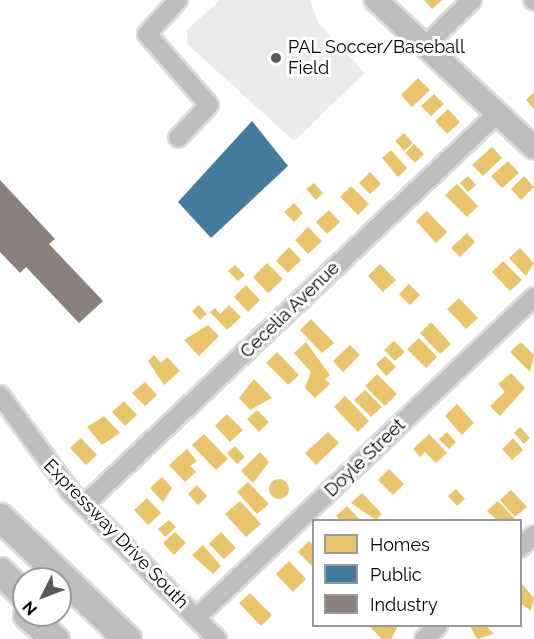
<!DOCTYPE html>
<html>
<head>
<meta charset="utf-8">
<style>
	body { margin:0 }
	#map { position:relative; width:534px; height:639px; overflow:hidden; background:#fff; font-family:Raleway,sans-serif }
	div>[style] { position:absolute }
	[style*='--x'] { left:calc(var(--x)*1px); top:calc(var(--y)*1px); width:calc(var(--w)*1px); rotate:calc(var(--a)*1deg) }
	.green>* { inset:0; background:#eaeaea }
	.homes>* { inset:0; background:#e9c46a }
	.round { border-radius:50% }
	.public>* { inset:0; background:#457b9d }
	.industry>* { inset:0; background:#8a817c }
	.roads { filter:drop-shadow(2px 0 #dbdbdb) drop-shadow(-2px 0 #dbdbdb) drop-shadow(0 2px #dbdbdb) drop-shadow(0 -2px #dbdbdb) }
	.minor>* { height:18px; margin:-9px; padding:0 9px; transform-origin:9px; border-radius:9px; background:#bebebe }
	.major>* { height:22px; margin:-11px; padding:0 11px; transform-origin:11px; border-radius:11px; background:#bdbdbd }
	.highway>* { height:27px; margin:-13.5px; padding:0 13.5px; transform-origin:13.5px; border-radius:13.5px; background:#bdbdbd }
	.dots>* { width:16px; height:16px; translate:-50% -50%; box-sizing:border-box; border:3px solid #fff; border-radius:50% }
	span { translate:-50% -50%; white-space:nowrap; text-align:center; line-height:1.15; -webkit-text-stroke:6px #fff; paint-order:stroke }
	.poi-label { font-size:18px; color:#000 }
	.left { translate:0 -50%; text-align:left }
	.street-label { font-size:18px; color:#000 }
	.legend { position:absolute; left:312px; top:519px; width:210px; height:108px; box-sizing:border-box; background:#fff; border:2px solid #999; margin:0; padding:8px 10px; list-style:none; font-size:18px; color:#000 }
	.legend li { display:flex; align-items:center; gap:12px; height:30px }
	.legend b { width:30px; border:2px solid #999 }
	.north { position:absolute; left:12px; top:567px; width:60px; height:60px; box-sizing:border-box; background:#fff; border:2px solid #999; border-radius:50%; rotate:228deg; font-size:16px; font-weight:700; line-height:24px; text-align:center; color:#000 }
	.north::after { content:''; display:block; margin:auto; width:21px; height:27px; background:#595959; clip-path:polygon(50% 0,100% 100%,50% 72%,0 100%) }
</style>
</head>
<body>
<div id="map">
	<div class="green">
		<i style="clip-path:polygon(220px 0,310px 0,318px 22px,365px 73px,294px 141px,187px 44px,187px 30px)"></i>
	</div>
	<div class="homes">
		<i style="clip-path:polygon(424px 0,442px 0,432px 9px)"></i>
		<i style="clip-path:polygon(418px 78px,430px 90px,412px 107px,401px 95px)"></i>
		<i style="clip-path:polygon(534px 92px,534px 109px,526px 100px)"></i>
		<i style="clip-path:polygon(434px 94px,444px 104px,431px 116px,421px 106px)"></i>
		<i style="clip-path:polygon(448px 109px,460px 122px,447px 134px,435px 121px)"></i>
		<i style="clip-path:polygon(404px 133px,413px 143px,404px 151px,395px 141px)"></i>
		<i style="clip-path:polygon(414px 144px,424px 154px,415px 163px,405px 153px)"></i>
		<i style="clip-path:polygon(492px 147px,502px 158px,483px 176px,472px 165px)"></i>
		<i style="clip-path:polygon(391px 150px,407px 168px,398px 177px,382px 158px)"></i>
		<i style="clip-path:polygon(508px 161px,519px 173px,502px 188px,491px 176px)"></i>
		<i style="clip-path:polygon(370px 172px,381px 184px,370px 194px,359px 183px)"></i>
		<i style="clip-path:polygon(468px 176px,476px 185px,468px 192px,460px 183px)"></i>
		<i style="clip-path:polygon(524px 176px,534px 187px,521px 200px,511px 189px)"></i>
		<i style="clip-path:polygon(314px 183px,323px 193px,316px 200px,306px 189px)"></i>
		<i style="clip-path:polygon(457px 184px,478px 206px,467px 217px,445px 195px)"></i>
		<i style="clip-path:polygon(351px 186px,369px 204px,358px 215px,340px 197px)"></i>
		<i style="clip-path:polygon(294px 203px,303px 213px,294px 222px,284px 212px)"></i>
		<i style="clip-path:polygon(329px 210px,340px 222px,327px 234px,316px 222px)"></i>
		<i style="clip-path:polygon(427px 211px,447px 232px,436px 243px,416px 221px)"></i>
		<i style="clip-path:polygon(308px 227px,322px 241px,308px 254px,295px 240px)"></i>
		<i style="clip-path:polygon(467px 233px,475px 242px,460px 257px,451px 248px)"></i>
		<i style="clip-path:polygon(289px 247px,301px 260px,288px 273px,276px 261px)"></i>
		<i style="clip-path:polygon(520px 248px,534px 263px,526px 276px,509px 258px)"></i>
		<i style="clip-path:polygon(503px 261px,522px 280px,510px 291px,492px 272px)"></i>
		<i style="clip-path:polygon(267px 263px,283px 279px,268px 293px,253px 277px)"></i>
		<i style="clip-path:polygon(380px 264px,396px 280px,383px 292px,368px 276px)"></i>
		<i style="clip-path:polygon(235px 265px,245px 275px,238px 281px,228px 271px)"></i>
		<i style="clip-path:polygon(409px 284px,420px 295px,410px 305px,399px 294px)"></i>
		<i style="clip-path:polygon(246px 285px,260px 300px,248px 312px,234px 297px)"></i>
		<i style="clip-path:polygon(459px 298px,478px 318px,466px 329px,447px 309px)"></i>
		<i style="clip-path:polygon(199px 305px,207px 314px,200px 320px,192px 311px)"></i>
		<i style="clip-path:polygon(229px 305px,241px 317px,227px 330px,210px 312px,215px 308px,220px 314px)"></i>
		<i style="clip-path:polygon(311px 319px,334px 343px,322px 353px,300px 330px)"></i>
		<i style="clip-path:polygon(431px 322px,451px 344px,440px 354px,420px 333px)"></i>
		<i style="clip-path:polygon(208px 325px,219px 336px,199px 356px,184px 340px)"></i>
		<i style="clip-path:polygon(419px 338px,437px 357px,426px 368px,407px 349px)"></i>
		<i style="clip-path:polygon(394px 341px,405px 352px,395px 361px,384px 350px)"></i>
		<i style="clip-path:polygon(306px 342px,330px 375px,325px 379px,330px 384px,315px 398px,305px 388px,311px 372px,294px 353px)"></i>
		<i style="clip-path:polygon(521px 342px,534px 355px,530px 372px,510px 352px)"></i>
		<i style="clip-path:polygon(350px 345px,360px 355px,343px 372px,333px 361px)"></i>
		<i style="clip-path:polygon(277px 352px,299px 375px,288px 385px,266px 363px)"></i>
		<i style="clip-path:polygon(154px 355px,161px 363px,167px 357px,180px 371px,164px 385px,148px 361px)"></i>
		<i style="clip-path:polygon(385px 356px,396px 367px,386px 376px,376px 364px)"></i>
		<i style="clip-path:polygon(511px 373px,525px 388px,500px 416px,490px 406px,505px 392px,498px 384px)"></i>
		<i style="clip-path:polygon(377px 374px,397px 394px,385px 406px,365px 386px)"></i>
		<i style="clip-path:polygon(254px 379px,272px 398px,250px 410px,239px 398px)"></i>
		<i style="clip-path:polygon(145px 382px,157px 395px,145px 406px,132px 393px)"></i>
		<i style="clip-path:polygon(365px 390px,382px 407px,371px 417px,354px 400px)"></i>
		<i style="clip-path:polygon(345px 396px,369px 421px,358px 432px,334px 407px)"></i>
		<i style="clip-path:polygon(124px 401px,137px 415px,125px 426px,112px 412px)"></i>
		<i style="clip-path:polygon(457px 404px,474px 423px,462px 435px,445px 416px)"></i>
		<i style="clip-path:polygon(257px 410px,269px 422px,259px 432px,247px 419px)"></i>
		<i style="clip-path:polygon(227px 414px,243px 430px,230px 442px,215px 426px)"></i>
		<i style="clip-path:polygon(104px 416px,120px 433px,102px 445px,87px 427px)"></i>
		<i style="clip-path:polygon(520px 427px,530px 438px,524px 444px,514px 433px)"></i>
		<i style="clip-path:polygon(328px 432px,339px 443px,316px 465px,305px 453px)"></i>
		<i style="clip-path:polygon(447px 432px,456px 442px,449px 449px,439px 439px)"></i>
		<i style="clip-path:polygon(204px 434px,228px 459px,216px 470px,192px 445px)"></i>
		<i style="clip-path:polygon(429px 434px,447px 453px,436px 463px,425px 452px,420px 457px,413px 449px)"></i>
		<i style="clip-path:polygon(81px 438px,97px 455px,86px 465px,70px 448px)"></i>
		<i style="clip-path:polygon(513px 438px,523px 450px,512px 460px,502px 449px)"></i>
		<i style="clip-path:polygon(235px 446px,245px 457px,237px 464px,227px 453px)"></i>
		<i style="clip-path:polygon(187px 449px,197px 461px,190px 466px,196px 472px,185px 482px,169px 465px)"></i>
		<i style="clip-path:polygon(260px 452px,269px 462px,253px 483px,241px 471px)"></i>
		<i style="clip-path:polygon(389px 469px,404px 484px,393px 495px,378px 480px)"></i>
		<i style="clip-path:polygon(162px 477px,172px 488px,163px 502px,150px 488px)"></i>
		<i class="round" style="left:269px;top:479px;width:20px;height:20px"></i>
		<i style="clip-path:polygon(248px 482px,269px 504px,257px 514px,237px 492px)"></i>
		<i style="clip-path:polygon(197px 485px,207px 496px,198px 505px,188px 494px)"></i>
		<i style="clip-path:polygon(456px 489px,465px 499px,457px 506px,448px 496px)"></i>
		<i style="clip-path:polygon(511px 490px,527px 507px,515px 517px,500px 500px)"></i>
		<i style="clip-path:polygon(362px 493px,382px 514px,376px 520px,351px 503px)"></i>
		<i style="clip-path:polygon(147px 498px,161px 513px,148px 525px,134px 510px)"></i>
		<i style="clip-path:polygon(240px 501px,261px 524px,246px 537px,225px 514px)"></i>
		<i style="clip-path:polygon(498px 501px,515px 519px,513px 520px,497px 520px,487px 511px)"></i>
		<i style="clip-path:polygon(347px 506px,360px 520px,340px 520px,336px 516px)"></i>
		<i style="clip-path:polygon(169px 520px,176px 527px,165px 537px,158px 529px)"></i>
		<i style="clip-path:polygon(175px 532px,186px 543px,174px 555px,163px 543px)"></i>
		<i style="clip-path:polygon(221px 532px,236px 548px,224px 559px,209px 544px)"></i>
		<i style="clip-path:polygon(309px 541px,314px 546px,314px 568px,298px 552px)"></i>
		<i style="clip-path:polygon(203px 545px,221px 566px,213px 574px,192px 555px)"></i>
		<i style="clip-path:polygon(289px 561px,306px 579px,293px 592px,276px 574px)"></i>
		<i style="clip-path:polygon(520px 582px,534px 598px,531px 611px,520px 603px)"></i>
		<i style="clip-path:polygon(250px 593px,272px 615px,261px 626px,239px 603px)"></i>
		<i style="clip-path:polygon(369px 626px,398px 626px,391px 639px,382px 639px)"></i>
		<i style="clip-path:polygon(470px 626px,486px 626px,494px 634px,477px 639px)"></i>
	</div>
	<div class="public">
		<i style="clip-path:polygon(252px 121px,288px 166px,211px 238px,178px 202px)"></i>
	</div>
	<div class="industry">
		<i style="clip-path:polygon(0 180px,55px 239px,49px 244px,103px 301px,79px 323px,26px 267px,20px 273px,0 252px)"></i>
	</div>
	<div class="roads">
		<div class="minor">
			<i style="--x:178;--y:0;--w:46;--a:132.4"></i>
			<i style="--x:147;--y:34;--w:94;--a:48.9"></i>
			<i style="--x:209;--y:105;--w:45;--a:133.2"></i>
			<i style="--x:533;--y:0;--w:1;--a:45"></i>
			<i style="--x:425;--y:46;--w:66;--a:-44.4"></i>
			<i style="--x:0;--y:395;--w:119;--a:53.9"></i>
			<i style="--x:70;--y:491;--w:209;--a:45.2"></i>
			<i style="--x:84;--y:505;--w:569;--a:-43.43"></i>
			<i style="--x:520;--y:548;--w:19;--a:-43"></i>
			<i style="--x:196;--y:618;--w:466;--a:-43.5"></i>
			<i style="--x:424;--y:639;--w:19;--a:-43"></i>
		</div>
		<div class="major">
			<i style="--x:376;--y:0;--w:216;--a:43.1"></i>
		</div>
		<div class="highway">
			<i style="--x:0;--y:517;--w:176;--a:43.8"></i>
			<i style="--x:0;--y:571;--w:34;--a:45"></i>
			<i style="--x:27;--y:615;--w:37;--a:41"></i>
		</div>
	</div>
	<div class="dots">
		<i style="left:276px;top:58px;background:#595959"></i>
	</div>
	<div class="poi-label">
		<span class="left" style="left:288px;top:58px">PAL Soccer/Baseball<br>Field</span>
	</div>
	<div class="street-label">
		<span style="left:290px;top:310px;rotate:-44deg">Cecelia Avenue</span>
		<span style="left:365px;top:458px;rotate:-44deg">Doyle Street</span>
		<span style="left:116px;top:534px;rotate:46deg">Expressway Drive South</span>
	</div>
	<ul class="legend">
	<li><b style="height:16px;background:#e9c46a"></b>Homes</li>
	<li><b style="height:16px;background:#457b9d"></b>Public</li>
	<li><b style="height:16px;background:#8a817c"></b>Industry</li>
	</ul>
	<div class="north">N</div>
</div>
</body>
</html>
